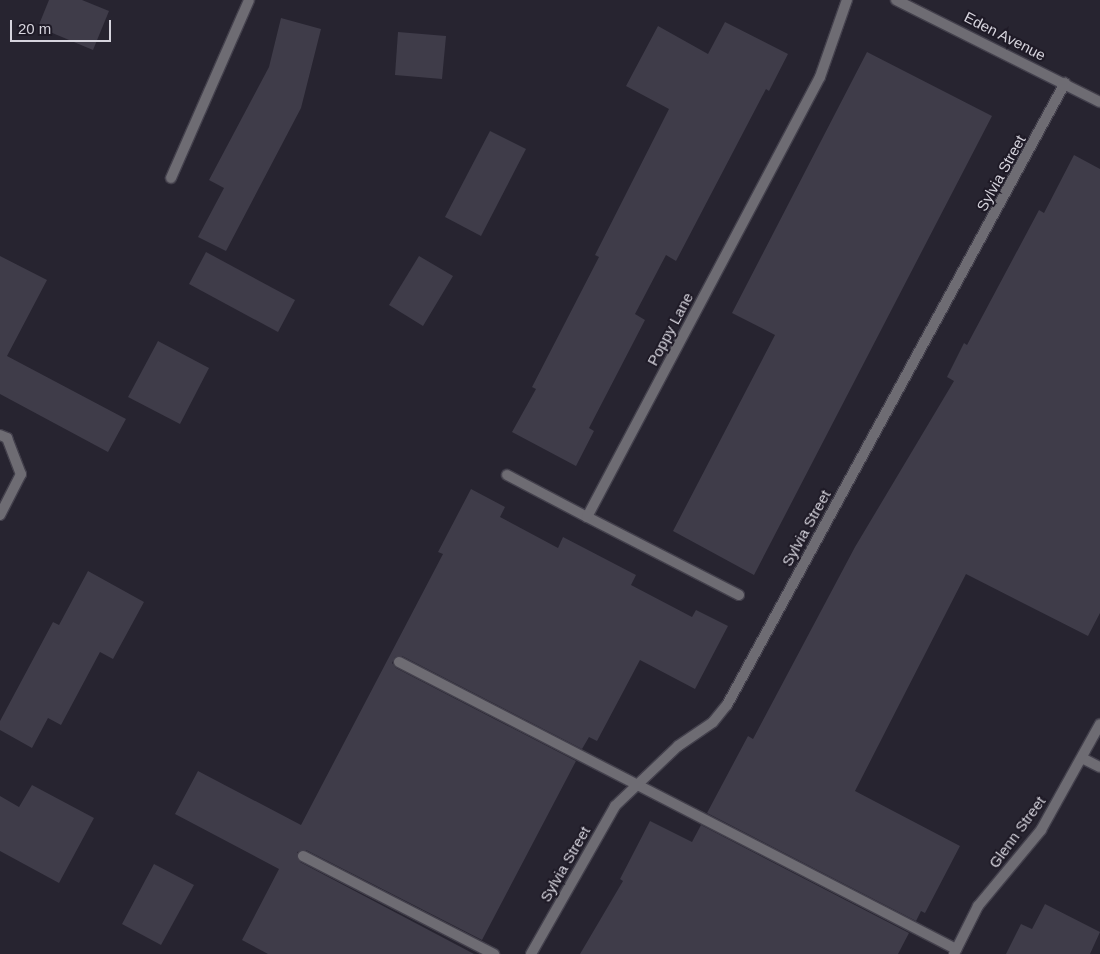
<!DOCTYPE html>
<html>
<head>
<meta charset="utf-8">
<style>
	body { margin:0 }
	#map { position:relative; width:1100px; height:954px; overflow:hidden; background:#272430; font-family:Helvetica,sans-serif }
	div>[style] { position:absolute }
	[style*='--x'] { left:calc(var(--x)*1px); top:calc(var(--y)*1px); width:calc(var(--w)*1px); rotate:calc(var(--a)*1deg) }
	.building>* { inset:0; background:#3f3c49 }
	.roads { filter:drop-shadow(1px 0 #43404c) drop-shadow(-1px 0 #43404c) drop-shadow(0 1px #43404c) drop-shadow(0 -1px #43404c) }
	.lane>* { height:10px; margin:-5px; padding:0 5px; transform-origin:5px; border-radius:5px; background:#6e6c73 }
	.street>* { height:10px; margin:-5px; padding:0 5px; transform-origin:5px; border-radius:5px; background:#6e6c73 }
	span { translate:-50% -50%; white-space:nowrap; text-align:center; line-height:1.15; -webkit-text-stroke:4px #1e1a26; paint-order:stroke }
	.street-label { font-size:15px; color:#d6d4dd }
	.scale { position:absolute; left:10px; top:20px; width:101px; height:22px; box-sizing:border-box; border:2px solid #d6d4dd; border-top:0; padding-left:6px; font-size:15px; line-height:18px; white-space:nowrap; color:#d6d4dd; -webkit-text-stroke:4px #1e1a26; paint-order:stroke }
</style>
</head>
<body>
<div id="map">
	<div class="building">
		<i style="clip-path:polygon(49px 0,82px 0,109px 11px,93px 50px,38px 27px)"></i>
		<i style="clip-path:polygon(281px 18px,321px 29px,301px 108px,226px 251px,198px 237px,224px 188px,209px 180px,269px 67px)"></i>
		<i style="clip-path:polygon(725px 22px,788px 54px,769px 91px,766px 89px,676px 261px,666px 255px,635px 314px,645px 320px,589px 428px,594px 431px,576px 466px,512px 432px,536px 389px,532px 387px,599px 257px,595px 255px,669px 109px,626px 86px,658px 26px,708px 54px)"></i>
		<i style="clip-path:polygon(398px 32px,446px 36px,442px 79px,395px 75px)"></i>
		<i style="clip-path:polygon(867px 52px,992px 116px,754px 575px,673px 531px,775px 335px,732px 313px)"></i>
		<i style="clip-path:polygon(490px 131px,526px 149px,481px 236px,445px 217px)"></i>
		<i style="clip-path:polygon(1074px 155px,1100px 169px,1100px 613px,1088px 636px,966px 574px,855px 791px,960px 846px,925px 913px,921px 911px,916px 921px,707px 813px,748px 736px,753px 739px,855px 547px,954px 381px,947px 377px,964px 343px,967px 345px,1039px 210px,1044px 213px)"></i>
		<i style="clip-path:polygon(206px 252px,295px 300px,278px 332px,189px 284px)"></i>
		<i style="clip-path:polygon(0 256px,47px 280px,7px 356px,126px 419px,108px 452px,0 394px)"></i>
		<i style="clip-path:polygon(419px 256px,453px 276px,423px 326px,389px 305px)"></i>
		<i style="clip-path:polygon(158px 341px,209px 368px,180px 424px,128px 397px)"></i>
		<i style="clip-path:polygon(471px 489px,505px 507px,500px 517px,558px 548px,563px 537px,636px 575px,631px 585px,692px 617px,696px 610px,728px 626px,695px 689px,640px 660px,597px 741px,589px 737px,582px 749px,402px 656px,395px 657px,392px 663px,396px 668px,576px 761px,482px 940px,306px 850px,297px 852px,300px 862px,474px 954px,268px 954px,242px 940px,279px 869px,175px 814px,198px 771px,301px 825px,443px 554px,438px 552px)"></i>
		<i style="clip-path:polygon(88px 571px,144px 602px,113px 659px,100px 652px,61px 725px,48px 718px,32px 748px,0 730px,0 721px,53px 622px,59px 625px)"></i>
		<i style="clip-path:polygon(32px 785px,94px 818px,59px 883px,0 851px,0 796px,19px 807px)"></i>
		<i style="clip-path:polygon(650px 821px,692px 842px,701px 825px,909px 933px,898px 954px,580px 954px,623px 881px,620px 879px)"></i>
		<i style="clip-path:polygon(154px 864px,194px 885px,161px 945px,122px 924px)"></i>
		<i style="clip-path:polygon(1045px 904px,1100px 932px,1090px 954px,1006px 954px,1021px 924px,1032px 929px)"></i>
	</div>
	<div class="roads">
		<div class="lane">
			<i style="--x:171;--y:178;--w:194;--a:-66.3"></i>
			<i style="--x:399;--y:662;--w:627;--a:27.26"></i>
			<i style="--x:1082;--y:758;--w:20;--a:27"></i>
			<i style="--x:303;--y:856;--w:215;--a:27.2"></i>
		</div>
		<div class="street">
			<i style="--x:896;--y:0;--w:228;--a:26.6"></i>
			<i style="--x:0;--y:435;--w:8;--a:23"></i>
			<i style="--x:7;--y:438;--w:39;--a:69"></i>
			<i style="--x:21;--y:474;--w:46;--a:117.1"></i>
			<i style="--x:507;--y:475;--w:90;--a:27.7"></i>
			<i style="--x:739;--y:595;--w:171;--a:-152.8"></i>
			<i style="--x:587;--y:517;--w:498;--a:-62.1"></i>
			<i style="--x:820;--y:77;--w:82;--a:-70.7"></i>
			<i style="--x:531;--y:954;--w:170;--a:-60.4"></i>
			<i style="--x:615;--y:806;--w:87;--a:-43.6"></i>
			<i style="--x:678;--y:746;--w:42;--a:-34.4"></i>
			<i style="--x:713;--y:722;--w:22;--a:-51"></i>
			<i style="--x:727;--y:705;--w:708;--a:-61.48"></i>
			<i style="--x:954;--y:954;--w:54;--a:-63.4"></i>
			<i style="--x:978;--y:906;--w:99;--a:-50.3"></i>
			<i style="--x:1041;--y:830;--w:121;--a:-60.9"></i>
		</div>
	</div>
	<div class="street-label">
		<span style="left:1005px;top:36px;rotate:27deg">Eden Avenue</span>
		<span style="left:1001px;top:173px;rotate:-61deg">Sylvia Street</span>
		<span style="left:670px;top:329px;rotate:-62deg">Poppy Lane</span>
		<span style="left:806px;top:528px;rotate:-61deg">Sylvia Street</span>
		<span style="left:1017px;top:832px;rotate:-54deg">Glenn Street</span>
		<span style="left:565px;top:864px;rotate:-60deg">Sylvia Street</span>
	</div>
	<div class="scale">20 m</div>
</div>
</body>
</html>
